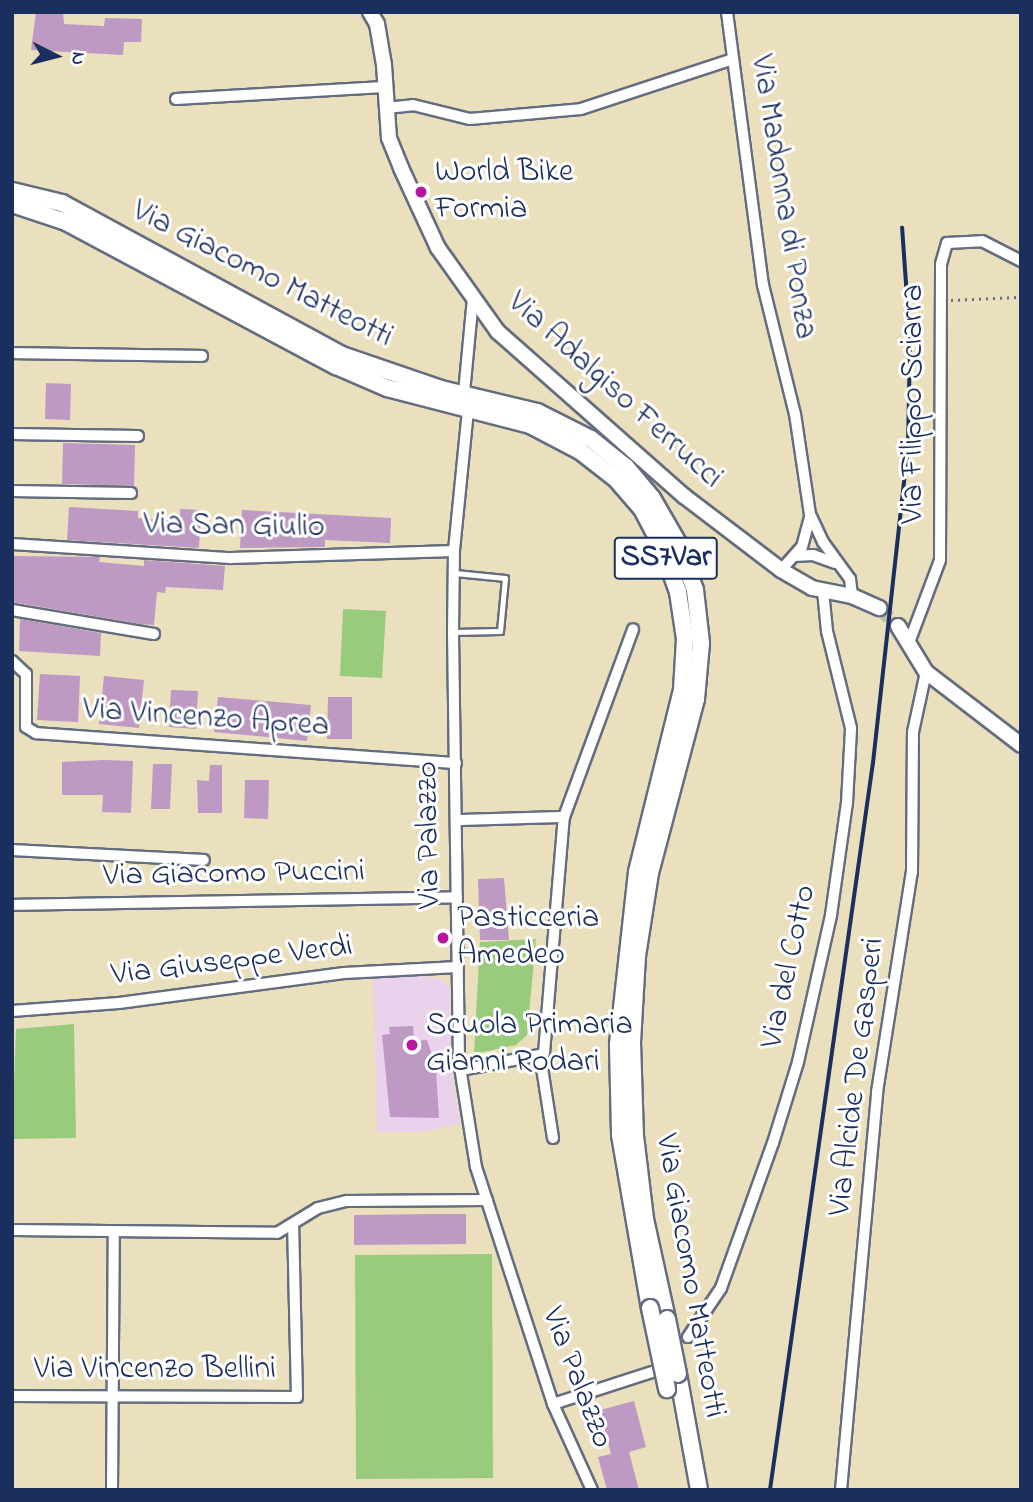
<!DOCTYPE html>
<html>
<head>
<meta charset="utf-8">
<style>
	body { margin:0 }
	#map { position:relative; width:1033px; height:1502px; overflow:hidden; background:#ebe0bd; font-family:"Indie Flower",sans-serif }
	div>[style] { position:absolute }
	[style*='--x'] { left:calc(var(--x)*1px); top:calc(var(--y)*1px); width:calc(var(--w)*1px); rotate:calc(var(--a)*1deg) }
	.built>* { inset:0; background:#ead1ec }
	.green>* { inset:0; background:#98cb7c }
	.building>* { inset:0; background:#bd99c3 }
	.secondary-tunnel>* { height:14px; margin-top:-7px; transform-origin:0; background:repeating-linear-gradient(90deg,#c1bdaa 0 14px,transparent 0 21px) }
	.path>* { height:2.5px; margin-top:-1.25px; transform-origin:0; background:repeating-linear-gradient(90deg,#646d7f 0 2px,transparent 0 7px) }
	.roads { filter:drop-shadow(2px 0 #646d7f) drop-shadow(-2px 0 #646d7f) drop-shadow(0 2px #646d7f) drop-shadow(0 -2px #646d7f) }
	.lane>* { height:5px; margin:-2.5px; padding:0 2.5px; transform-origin:2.5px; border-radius:2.5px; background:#fff }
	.street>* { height:10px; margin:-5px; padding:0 5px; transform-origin:5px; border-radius:5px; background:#fff }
	.secondary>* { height:14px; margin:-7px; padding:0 7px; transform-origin:7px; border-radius:7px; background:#fff }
	.primary>* { height:16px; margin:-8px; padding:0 8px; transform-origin:8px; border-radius:8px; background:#fff }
	.rail>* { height:3.5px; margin:-1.75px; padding:0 1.75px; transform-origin:1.75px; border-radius:1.75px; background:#1b2f5e }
	.bridges { filter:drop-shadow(2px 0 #646d7f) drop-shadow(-2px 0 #646d7f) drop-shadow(0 2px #646d7f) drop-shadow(0 -2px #646d7f) }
	.primary-bridge>* { height:16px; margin:-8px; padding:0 8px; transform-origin:8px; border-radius:8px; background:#fff }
	.dots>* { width:19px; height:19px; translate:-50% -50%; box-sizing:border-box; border:4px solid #fff; border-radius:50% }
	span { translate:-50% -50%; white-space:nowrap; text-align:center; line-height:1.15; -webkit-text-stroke:6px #fff; paint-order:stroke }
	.shield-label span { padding:2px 5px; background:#fff; border:2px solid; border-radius:5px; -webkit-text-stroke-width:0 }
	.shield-label { font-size:30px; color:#1b2f5e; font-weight:700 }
	.poi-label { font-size:32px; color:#1b2f5e }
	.left { translate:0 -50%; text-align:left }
	.street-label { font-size:32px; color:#1b2f5e }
	.frame { position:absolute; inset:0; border:14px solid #1b2f5e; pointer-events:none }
	.north { position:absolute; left:21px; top:21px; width:70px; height:70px; -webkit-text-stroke:5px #fff; paint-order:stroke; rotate:96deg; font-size:19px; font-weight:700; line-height:28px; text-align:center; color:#1b2f5e }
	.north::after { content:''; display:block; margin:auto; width:24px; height:32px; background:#1b2f5e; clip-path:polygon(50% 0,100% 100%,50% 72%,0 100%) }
</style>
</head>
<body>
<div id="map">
	<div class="built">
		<i style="clip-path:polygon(422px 975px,442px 980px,450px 988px,451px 1069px,460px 1124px,421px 1132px,377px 1132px,373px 978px)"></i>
	</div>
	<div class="green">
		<i style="clip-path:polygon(343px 609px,386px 611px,382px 678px,340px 676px)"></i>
		<i style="clip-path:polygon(536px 939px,527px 1035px,516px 1045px,474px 1054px,480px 942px)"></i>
		<i style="clip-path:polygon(74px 1024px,76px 1138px,12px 1139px,16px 1029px)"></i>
		<i style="clip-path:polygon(492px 1254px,493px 1478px,356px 1479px,355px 1255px)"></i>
	</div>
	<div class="building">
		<i style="clip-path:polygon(36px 12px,63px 12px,64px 24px,104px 26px,105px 18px,142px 19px,141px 42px,124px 42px,123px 55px,31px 50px)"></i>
		<i style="clip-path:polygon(46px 383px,71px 384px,70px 420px,45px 419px)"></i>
		<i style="clip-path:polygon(63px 443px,135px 445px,134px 486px,62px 484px)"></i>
		<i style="clip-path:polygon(69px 507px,138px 511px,138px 518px,180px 521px,180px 509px,201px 510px,199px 548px,67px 540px)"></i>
		<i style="clip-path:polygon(242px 510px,391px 518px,390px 543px,325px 540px,325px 547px,240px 548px)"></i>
		<i style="clip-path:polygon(12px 556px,100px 557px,99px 562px,144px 566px,144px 560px,225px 566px,223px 590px,166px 587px,165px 593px,157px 592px,154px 625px,141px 624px,12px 602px)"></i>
		<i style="clip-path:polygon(20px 619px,101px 633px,100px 656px,19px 651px)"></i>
		<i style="clip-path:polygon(40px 674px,80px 676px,78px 722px,37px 720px)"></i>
		<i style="clip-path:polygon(104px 676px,144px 680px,139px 728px,99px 724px)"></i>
		<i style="clip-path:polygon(171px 690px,198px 691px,196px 729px,169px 727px)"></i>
		<i style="clip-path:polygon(218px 697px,311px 705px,307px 741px,214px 732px)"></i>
		<i style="clip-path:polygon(328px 697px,352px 697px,352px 739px,327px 739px)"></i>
		<i style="clip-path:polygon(104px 760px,133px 761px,131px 813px,102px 812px,103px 795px,62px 795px,62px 762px)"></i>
		<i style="clip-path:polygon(153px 764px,172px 764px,170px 809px,151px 809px)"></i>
		<i style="clip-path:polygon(210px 765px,222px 765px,222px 813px,198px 813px,197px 780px,209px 781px)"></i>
		<i style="clip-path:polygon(245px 780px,269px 780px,268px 819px,244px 818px)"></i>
		<i style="clip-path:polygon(504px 878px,509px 940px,480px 940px,478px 879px)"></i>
		<i style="clip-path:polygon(413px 1026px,414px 1041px,427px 1040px,432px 1055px,451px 1057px,451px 1069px,436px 1070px,439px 1118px,390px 1117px,382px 1035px,390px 1034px,389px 1027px)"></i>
		<i style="clip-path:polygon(433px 1214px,466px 1214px,466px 1244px,354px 1245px,354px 1215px)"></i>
		<i style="clip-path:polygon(634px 1401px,646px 1447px,629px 1452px,639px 1490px,607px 1490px,598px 1457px,611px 1454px,600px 1410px)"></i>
	</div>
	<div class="secondary-tunnel">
		<i style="--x:879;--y:608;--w:26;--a:43"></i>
	</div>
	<div class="path">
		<i style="--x:951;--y:300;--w:70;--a:-2.5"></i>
	</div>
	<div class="roads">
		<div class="lane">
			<i style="--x:454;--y:632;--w:46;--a:-1.2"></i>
			<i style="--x:500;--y:631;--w:53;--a:-84.6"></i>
			<i style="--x:505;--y:578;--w:50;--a:-174.3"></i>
		</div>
		<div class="street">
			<i style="--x:727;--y:12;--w:275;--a:82.5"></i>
			<i style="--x:763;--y:285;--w:133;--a:76.1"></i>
			<i style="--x:795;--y:414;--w:101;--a:81.5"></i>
			<i style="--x:810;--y:514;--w:31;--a:65"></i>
			<i style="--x:823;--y:542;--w:46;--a:53.9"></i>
			<i style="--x:850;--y:579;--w:17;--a:83"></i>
			<i style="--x:176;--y:99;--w:208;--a:-3.3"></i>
			<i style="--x:386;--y:108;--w:27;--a:-6"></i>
			<i style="--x:413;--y:105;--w:59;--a:13.8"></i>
			<i style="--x:470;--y:119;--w:111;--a:-5.1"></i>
			<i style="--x:581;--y:109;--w:160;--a:-18.2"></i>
			<i style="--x:12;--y:353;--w:190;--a:0.9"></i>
			<i style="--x:464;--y:393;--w:96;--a:-84.6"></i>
			<i style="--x:468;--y:410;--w:142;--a:95.7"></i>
			<i style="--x:454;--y:551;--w:81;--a:90.7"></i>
			<i style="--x:453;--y:632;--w:429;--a:89.2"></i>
			<i style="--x:459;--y:1061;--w:107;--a:80.9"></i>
			<i style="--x:476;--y:1167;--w:249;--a:72"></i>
			<i style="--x:553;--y:1404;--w:94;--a:65.6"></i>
			<i style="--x:12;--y:434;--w:126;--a:0.9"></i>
			<i style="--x:12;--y:491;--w:119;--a:1"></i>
			<i style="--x:12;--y:544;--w:219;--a:3.7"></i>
			<i style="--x:231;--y:558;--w:223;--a:-1.8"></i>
			<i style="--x:794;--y:556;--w:19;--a:-3"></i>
			<i style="--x:813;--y:555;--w:23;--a:20"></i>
			<i style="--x:781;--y:570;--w:31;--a:-48"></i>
			<i style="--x:802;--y:547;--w:31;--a:-75"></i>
			<i style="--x:12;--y:610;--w:144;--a:9.6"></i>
			<i style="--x:910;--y:640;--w:85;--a:-69.4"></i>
			<i style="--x:940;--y:560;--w:296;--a:-89.8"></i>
			<i style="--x:941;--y:264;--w:22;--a:-74"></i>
			<i style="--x:947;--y:243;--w:35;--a:-3"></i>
			<i style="--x:982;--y:241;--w:44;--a:27.1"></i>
			<i style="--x:12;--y:661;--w:19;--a:43"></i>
			<i style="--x:26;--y:674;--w:53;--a:90"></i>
			<i style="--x:26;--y:727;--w:12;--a:31"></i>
			<i style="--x:36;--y:733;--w:421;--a:4.1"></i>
			<i style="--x:457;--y:820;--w:107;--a:-1.6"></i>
			<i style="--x:12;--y:850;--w:192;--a:3"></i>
			<i style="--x:12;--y:905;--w:445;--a:-1"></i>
			<i style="--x:12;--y:1011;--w:107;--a:-4.3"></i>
			<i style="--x:119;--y:1003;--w:227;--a:-7.6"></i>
			<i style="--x:344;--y:973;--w:114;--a:-3"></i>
			<i style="--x:461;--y:1070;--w:80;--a:-10.8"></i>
			<i style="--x:553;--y:1138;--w:84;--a:-98.9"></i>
			<i style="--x:540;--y:1055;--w:4;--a:-27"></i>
			<i style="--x:544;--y:1053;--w:237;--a:-85.2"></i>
			<i style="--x:564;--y:817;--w:200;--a:-69.8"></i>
			<i style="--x:12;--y:1230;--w:265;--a:0.6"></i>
			<i style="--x:277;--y:1233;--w:48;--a:-31.4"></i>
			<i style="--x:318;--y:1208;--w:30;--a:-14"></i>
			<i style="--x:347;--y:1201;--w:140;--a:-0.4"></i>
			<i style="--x:688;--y:1337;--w:59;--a:-56"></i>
			<i style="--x:721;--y:1288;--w:154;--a:-70.3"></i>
			<i style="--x:773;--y:1143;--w:85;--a:-72.8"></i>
			<i style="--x:798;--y:1062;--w:151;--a:-77.3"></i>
			<i style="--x:831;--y:915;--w:113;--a:-81.9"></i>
			<i style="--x:847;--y:803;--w:75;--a:-86.9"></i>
			<i style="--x:851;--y:728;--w:100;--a:-103.9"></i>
			<i style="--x:827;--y:631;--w:40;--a:-95.7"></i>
			<i style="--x:12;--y:1396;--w:285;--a:0.2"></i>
			<i style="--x:297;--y:1397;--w:171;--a:-91.3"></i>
			<i style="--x:553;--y:1404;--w:104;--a:-17.9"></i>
			<i style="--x:112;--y:1490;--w:257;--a:-89.6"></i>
			<i style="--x:841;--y:1490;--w:400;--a:-84.8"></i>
			<i style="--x:877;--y:1092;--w:223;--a:-81"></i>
			<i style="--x:912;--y:872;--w:140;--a:-89.6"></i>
			<i style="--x:913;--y:732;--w:61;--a:-77.8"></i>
		</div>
		<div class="secondary">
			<i style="--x:370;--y:12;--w:14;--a:60"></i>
			<i style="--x:377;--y:24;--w:42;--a:80.3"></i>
			<i style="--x:384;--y:65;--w:73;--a:86.1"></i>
			<i style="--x:389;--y:138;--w:32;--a:68"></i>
			<i style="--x:401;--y:168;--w:88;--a:65.2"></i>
			<i style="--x:438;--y:248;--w:103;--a:54.5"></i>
			<i style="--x:498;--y:332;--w:248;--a:41.4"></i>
			<i style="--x:684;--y:496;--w:122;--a:37.3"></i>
			<i style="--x:781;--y:570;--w:36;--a:30"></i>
			<i style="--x:812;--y:588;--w:41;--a:11.3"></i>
			<i style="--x:852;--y:596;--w:30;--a:24"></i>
			<i style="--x:898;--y:626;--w:54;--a:58.7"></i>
			<i style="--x:926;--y:672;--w:120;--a:37.5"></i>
		</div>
		<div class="primary">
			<i style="--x:12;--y:191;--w:51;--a:13.5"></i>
			<i style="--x:62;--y:203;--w:319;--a:28.5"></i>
			<i style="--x:342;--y:355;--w:105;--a:19"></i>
			<i style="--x:441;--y:389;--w:99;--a:13.5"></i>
			<i style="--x:537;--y:412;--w:60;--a:26.6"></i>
			<i style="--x:591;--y:439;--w:45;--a:38.7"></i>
			<i style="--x:626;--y:467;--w:40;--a:50"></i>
			<i style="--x:652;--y:498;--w:52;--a:60"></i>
			<i style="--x:678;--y:543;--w:50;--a:70.1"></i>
			<i style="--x:695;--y:590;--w:53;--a:83.5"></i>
			<i style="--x:701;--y:643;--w:56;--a:95.1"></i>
			<i style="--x:696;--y:699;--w:180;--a:104.8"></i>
			<i style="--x:650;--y:873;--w:84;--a:98.9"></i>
			<i style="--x:637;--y:956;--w:86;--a:93.3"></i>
			<i style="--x:632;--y:1042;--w:94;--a:88.2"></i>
			<i style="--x:635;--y:1136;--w:84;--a:83.1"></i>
			<i style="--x:645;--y:1219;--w:102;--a:77.6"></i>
			<i style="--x:12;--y:204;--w:57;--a:18.4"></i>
			<i style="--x:66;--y:222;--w:306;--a:28.1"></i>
			<i style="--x:336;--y:366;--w:56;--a:23.3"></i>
			<i style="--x:387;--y:388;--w:148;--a:14.5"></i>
			<i style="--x:530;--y:425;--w:56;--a:27.5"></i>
			<i style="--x:580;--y:451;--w:46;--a:37.9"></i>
			<i style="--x:616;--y:479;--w:40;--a:49"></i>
			<i style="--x:642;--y:509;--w:43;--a:62.2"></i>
			<i style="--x:662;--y:547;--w:48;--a:70.4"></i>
			<i style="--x:678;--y:592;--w:48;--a:81.5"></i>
			<i style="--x:685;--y:639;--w:51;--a:93.4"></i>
			<i style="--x:682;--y:690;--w:187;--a:103.9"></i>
			<i style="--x:637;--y:872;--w:174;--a:96.3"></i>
			<i style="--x:618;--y:1045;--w:90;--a:88.7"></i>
			<i style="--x:620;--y:1135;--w:176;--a:80.2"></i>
			<i style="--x:678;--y:1374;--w:118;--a:79.7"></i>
		</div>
	</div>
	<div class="rail">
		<i style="--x:770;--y:1490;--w:734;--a:-81.94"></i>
		<i style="--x:873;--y:763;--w:318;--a:-83.7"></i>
		<i style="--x:908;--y:447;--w:106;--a:-88.9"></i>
		<i style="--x:910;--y:341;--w:113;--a:-94"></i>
	</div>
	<div class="bridges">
		<div class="primary-bridge">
			<i style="--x:650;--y:1308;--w:83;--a:78.1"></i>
			<i style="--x:667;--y:1319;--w:56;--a:78.7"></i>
		</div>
	</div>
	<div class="dots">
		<i style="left:421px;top:192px;background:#b5179e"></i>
		<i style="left:443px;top:938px;background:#b5179e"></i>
		<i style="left:412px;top:1045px;background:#b5179e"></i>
	</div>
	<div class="shield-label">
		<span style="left:666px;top:558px">SS7Var</span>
	</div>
	<div class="poi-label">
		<span class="left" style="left:435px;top:192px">World Bike<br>Formia</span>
		<span class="left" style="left:457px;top:938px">Pasticceria<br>Amedeo</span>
		<span class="left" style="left:426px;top:1045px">Scuola Primaria<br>Gianni Rodari</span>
	</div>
	<div class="street-label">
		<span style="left:782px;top:197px;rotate:81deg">Via Madonna di Ponza</span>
		<span style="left:262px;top:275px;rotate:27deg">Via Giacomo Matteotti</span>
		<span style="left:614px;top:391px;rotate:42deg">Via Adalgiso Ferrucci</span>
		<span style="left:914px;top:404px;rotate:-90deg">Via Filippo Sciarra</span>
		<span style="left:234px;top:527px;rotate:1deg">Via San Giulio</span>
		<span style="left:206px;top:719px;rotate:4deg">Via Vincenzo Aprea</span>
		<span style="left:430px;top:835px;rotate:-91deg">Via Palazzo</span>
		<span style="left:234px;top:875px;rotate:-1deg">Via Giacomo Puccini</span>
		<span style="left:232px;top:962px;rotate:-7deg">Via Giuseppe Verdi</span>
		<span style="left:790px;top:967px;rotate:-78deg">Via del Cotto</span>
		<span style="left:858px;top:1077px;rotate:-83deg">Via Alcide De Gasperi</span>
		<span style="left:689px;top:1276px;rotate:80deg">Via Giacomo Matteotti</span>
		<span style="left:155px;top:1370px">Via Vincenzo Bellini</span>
		<span style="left:576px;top:1378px;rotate:69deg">Via Palazzo</span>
	</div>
	<div class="frame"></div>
	<div class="north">N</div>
</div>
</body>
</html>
